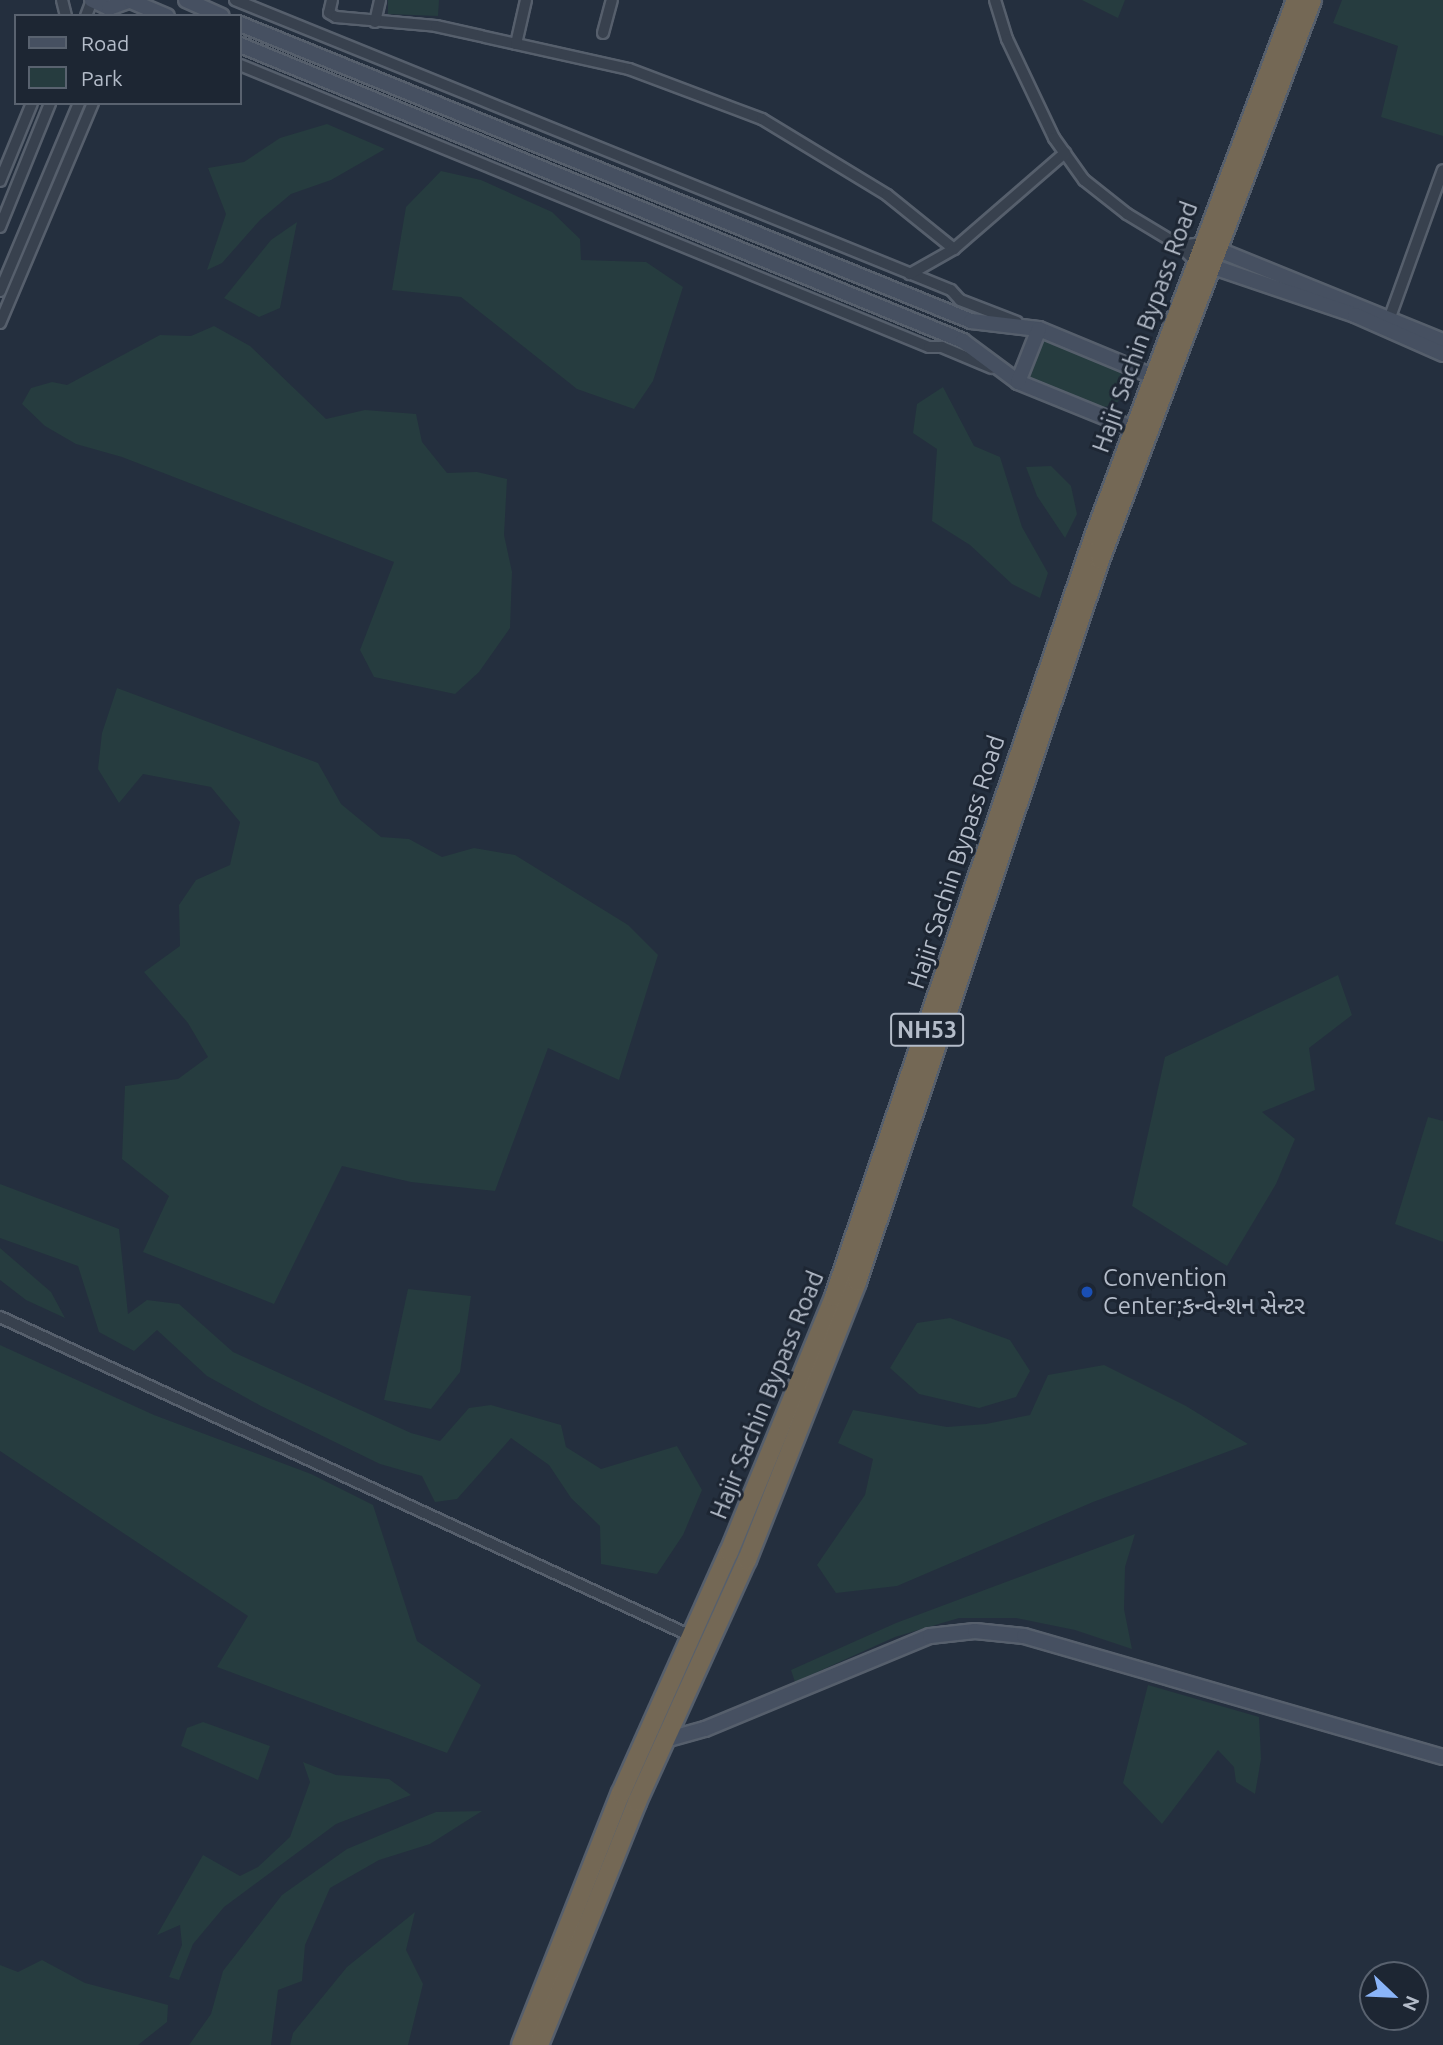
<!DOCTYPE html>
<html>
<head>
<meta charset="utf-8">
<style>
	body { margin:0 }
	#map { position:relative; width:1443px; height:2045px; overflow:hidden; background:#242f3e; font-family:Ubuntu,"Noto Sans Gujarati",sans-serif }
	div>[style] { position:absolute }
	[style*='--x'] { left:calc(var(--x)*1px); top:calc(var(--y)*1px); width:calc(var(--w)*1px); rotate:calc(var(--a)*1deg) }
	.green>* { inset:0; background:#263c3f }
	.roads { filter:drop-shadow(2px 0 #565f6c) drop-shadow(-2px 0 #565f6c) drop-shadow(0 2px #565f6c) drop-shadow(0 -2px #565f6c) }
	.street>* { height:10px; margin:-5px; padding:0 5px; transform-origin:5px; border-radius:5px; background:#38414e }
	.secondary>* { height:14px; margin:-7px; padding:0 7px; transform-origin:7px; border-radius:7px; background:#465061 }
	.highway>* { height:18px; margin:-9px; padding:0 9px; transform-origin:9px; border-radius:9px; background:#746855 }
	.dots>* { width:19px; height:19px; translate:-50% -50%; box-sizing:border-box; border:4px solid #1d2633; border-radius:50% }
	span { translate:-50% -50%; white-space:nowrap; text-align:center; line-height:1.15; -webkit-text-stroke:6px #1d2633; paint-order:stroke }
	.shield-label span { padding:2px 5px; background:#1d2633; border:2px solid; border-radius:5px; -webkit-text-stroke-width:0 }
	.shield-label { font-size:23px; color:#b4bcc9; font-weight:700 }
	.street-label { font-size:24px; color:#b4bcc9 }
	.poi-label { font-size:24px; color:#b4bcc9 }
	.left { translate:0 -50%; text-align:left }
	.legend { position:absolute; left:14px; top:14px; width:228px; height:91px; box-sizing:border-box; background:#1d2633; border:2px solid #59626f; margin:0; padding:9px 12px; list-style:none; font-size:21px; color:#b4bcc9 }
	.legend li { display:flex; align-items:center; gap:14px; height:35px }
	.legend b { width:35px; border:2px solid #59626f }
	.north { position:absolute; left:1359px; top:1961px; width:70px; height:70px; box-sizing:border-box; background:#1d2633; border:2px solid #59626f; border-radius:50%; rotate:113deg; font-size:19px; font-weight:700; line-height:28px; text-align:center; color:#b4bcc9 }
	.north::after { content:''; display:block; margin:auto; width:24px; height:32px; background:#8ab4f8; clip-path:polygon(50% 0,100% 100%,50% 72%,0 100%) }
</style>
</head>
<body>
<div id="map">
	<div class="green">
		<i style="clip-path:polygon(388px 0,439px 0,438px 16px,388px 14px)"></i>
		<i style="clip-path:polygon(1082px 0,1125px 0,1118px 18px)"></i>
		<i style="clip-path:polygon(1342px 0,1443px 0,1443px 136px,1381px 117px,1398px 46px,1333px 23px)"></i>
		<i style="clip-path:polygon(327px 124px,385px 149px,331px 180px,291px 194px,260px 220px,222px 263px,207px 270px,226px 214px,208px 168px,244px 162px,280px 138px)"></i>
		<i style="clip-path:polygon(441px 171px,481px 180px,552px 212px,580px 239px,581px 260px,646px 262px,683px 287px,653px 381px,634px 409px,577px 389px,461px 297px,392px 290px,406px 207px)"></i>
		<i style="clip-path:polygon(297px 222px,280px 308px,259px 317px,224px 298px,271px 240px)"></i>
		<i style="clip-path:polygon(214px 326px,250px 346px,326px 419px,365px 410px,416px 414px,422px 442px,447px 473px,477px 472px,507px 479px,504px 535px,512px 572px,510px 628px,479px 672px,455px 694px,374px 677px,360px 650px,394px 562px,122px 457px,76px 444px,45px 426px,22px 404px,31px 388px,52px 382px,67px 385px,160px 335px,191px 336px)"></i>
		<i style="clip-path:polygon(1042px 337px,1118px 369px,1125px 383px,1118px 402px,1102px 408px,1027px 376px)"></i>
		<i style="clip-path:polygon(943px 387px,974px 446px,1000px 457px,1022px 527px,1048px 573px,1040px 598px,1012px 584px,970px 545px,932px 521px,937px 449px,913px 433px,917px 404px)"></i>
		<i style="clip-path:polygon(1051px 466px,1071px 486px,1077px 514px,1065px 538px,1037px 496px,1026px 467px)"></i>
		<i style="clip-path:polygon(117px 688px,318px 763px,341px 804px,381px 837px,409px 839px,442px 857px,474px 848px,515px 855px,628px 925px,658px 955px,619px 1080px,548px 1048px,495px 1191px,411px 1182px,342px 1166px,274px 1304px,143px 1252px,169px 1196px,122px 1159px,125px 1086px,178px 1079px,208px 1057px,188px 1023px,144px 972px,180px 946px,179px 905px,196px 880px,230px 865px,240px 822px,211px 787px,143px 774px,119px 803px,98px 769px,102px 733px)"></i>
		<i style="clip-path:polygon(1338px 975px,1352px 1015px,1309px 1048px,1315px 1090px,1262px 1112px,1295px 1139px,1276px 1184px,1227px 1266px,1132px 1206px,1165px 1057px)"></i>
		<i style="clip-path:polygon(1428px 1117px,1443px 1121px,1443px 1242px,1395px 1224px)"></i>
		<i style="clip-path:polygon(0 1184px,119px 1229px,128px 1314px,147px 1300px,179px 1304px,233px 1352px,411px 1433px,440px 1441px,469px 1408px,491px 1405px,561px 1425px,566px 1447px,601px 1469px,677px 1446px,702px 1490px,683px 1535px,657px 1574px,601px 1564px,600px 1526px,571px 1498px,549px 1465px,511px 1438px,457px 1499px,435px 1502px,422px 1476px,380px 1464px,261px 1406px,207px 1376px,157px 1330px,134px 1351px,99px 1332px,78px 1266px,0 1238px)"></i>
		<i style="clip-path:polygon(0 1248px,51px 1292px,65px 1318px,26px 1300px,0 1280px)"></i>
		<i style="clip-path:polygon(408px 1289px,471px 1296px,460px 1372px,431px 1409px,384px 1400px)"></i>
		<i style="clip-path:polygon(950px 1318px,1010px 1340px,1030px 1371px,1016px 1397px,979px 1408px,919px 1394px,890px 1368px,917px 1323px)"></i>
		<i style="clip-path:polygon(0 1345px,154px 1415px,311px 1474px,373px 1505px,417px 1641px,481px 1685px,447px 1753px,217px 1667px,248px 1616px,0 1451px)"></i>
		<i style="clip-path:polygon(1104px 1365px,1186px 1406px,1248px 1444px,1093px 1502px,897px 1586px,836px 1593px,817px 1565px,865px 1495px,873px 1459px,838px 1443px,853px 1410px,947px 1427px,986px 1424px,1030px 1415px,1048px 1375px)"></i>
		<i style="clip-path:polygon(1135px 1534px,1125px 1567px,1124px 1609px,1132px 1649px,1075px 1630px,1016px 1618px,959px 1618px,895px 1637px,795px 1682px,791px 1670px,896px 1623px)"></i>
		<i style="clip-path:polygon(1148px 1685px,1259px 1717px,1261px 1759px,1255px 1794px,1236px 1782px,1234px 1767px,1218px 1750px,1162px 1824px,1123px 1783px)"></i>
		<i style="clip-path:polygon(203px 1722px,270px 1746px,258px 1780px,181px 1746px,187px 1728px)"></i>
		<i style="clip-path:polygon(303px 1762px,336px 1775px,389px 1779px,411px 1795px,336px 1824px,224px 1907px,193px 1944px,179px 1980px,169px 1977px,182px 1945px,180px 1925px,157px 1935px,203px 1855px,240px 1876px,258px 1867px,290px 1837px,310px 1782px)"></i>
		<i style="clip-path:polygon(482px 1811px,430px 1844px,379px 1860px,330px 1888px,305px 1945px,302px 1981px,278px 1990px,271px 2045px,189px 2045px,211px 2014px,223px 1971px,282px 1895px,347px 1849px,436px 1812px)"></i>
		<i style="clip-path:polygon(415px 1912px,406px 1950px,423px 1984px,408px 2045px,290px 2045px,293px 2033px,347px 1967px)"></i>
		<i style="clip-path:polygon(42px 1960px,85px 1983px,168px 2005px,167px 2022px,138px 2045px,0 2045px,0 1965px,18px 1972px)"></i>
	</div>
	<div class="roads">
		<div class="street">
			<i style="--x:62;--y:0;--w:16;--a:76"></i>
			<i style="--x:235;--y:0;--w:772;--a:22.05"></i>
			<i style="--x:951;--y:290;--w:13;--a:48"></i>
			<i style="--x:960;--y:300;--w:61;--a:21.1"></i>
			<i style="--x:332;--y:0;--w:13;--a:103"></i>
			<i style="--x:329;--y:13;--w:8;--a:30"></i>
			<i style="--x:336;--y:17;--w:100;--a:5.1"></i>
			<i style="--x:436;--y:26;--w:198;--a:12.6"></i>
			<i style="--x:629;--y:69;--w:142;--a:20.6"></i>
			<i style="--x:762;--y:119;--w:146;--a:31.3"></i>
			<i style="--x:887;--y:195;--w:86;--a:38.9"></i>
			<i style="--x:954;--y:249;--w:51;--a:150.4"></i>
			<i style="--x:995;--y:0;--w:41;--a:72.9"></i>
			<i style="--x:1007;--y:39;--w:110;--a:64.6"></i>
			<i style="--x:1054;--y:138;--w:52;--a:54.5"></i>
			<i style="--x:1084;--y:180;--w:55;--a:38.3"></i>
			<i style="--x:1127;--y:214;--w:62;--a:31.1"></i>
			<i style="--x:86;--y:16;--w:17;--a:-69"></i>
			<i style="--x:375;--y:22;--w:23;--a:-77"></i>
			<i style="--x:603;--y:33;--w:34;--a:-75"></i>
			<i style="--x:516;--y:44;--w:45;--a:-77.2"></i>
			<i style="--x:240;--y:65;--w:744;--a:22.26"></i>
			<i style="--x:929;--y:347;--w:13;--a:0"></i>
			<i style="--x:942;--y:347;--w:54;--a:22.8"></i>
			<i style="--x:0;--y:181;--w:84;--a:-67.7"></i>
			<i style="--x:0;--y:227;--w:134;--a:-68"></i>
			<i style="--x:954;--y:249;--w:147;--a:-40.9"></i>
			<i style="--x:1195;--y:261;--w:21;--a:-135"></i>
			<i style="--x:1180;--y:246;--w:21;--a:-8"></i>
			<i style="--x:0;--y:291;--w:204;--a:-67.2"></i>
			<i style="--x:1390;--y:317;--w:156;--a:-70.2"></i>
			<i style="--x:0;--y:323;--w:239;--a:-67.1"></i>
			<i style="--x:0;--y:1317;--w:761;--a:24.78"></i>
		</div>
		<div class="secondary">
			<i style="--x:92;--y:0;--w:19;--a:25"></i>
			<i style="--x:109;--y:8;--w:23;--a:-20"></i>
			<i style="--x:186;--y:0;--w:39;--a:24"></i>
			<i style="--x:131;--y:1;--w:39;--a:23"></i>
			<i style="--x:240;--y:24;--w:789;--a:22.11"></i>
			<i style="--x:971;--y:321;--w:68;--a:6.7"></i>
			<i style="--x:1039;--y:329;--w:126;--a:22.5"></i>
			<i style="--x:240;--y:45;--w:781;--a:22.26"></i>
			<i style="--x:963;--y:341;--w:69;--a:36.7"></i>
			<i style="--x:1018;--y:382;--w:125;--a:22.1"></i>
			<i style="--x:1209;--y:246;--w:253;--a:22.1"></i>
			<i style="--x:1202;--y:263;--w:162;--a:18.8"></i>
			<i style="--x:1355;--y:315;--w:96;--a:23.9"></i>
			<i style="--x:1018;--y:382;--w:57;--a:-68.4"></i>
			<i style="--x:665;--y:1740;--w:41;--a:-15.4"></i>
			<i style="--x:705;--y:1729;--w:243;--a:-22.5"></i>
			<i style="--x:930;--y:1636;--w:45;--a:-6.3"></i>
			<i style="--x:975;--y:1631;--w:49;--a:5.8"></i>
			<i style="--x:1024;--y:1636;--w:436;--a:16.1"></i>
		</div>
		<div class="highway">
			<i style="--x:521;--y:2045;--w:271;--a:-68.4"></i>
			<i style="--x:621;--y:1793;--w:264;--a:-65.9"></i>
			<i style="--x:729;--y:1552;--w:276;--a:-67.6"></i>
			<i style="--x:834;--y:1297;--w:804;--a:-71.14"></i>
			<i style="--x:1094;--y:536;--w:573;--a:-69.35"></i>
			<i style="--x:539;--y:2045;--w:262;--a:-68"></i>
			<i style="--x:637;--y:1802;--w:266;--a:-65.6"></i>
			<i style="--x:747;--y:1560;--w:299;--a:-68.4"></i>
			<i style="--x:857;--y:1282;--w:762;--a:-71.4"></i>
			<i style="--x:1100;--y:560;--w:599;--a:-69.26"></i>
		</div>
	</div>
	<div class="dots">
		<i style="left:1087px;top:1292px;background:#1a4fb4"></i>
	</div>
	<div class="shield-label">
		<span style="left:927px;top:1030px">NH53</span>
	</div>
	<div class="street-label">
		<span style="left:1145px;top:327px;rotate:-70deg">Hajir Sachin Bypass Road</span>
		<span style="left:956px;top:862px;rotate:-72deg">Hajir Sachin Bypass Road</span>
		<span style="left:767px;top:1395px;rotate:-68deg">Hajir Sachin Bypass Road</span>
	</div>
	<div class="poi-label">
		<span class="left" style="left:1103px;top:1292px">Convention<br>Center;કન્વેન્શન સેન્ટર</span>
	</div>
	<ul class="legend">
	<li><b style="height:9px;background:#465061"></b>Road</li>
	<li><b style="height:19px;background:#263c3f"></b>Park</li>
	</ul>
	<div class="north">N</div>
</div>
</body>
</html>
